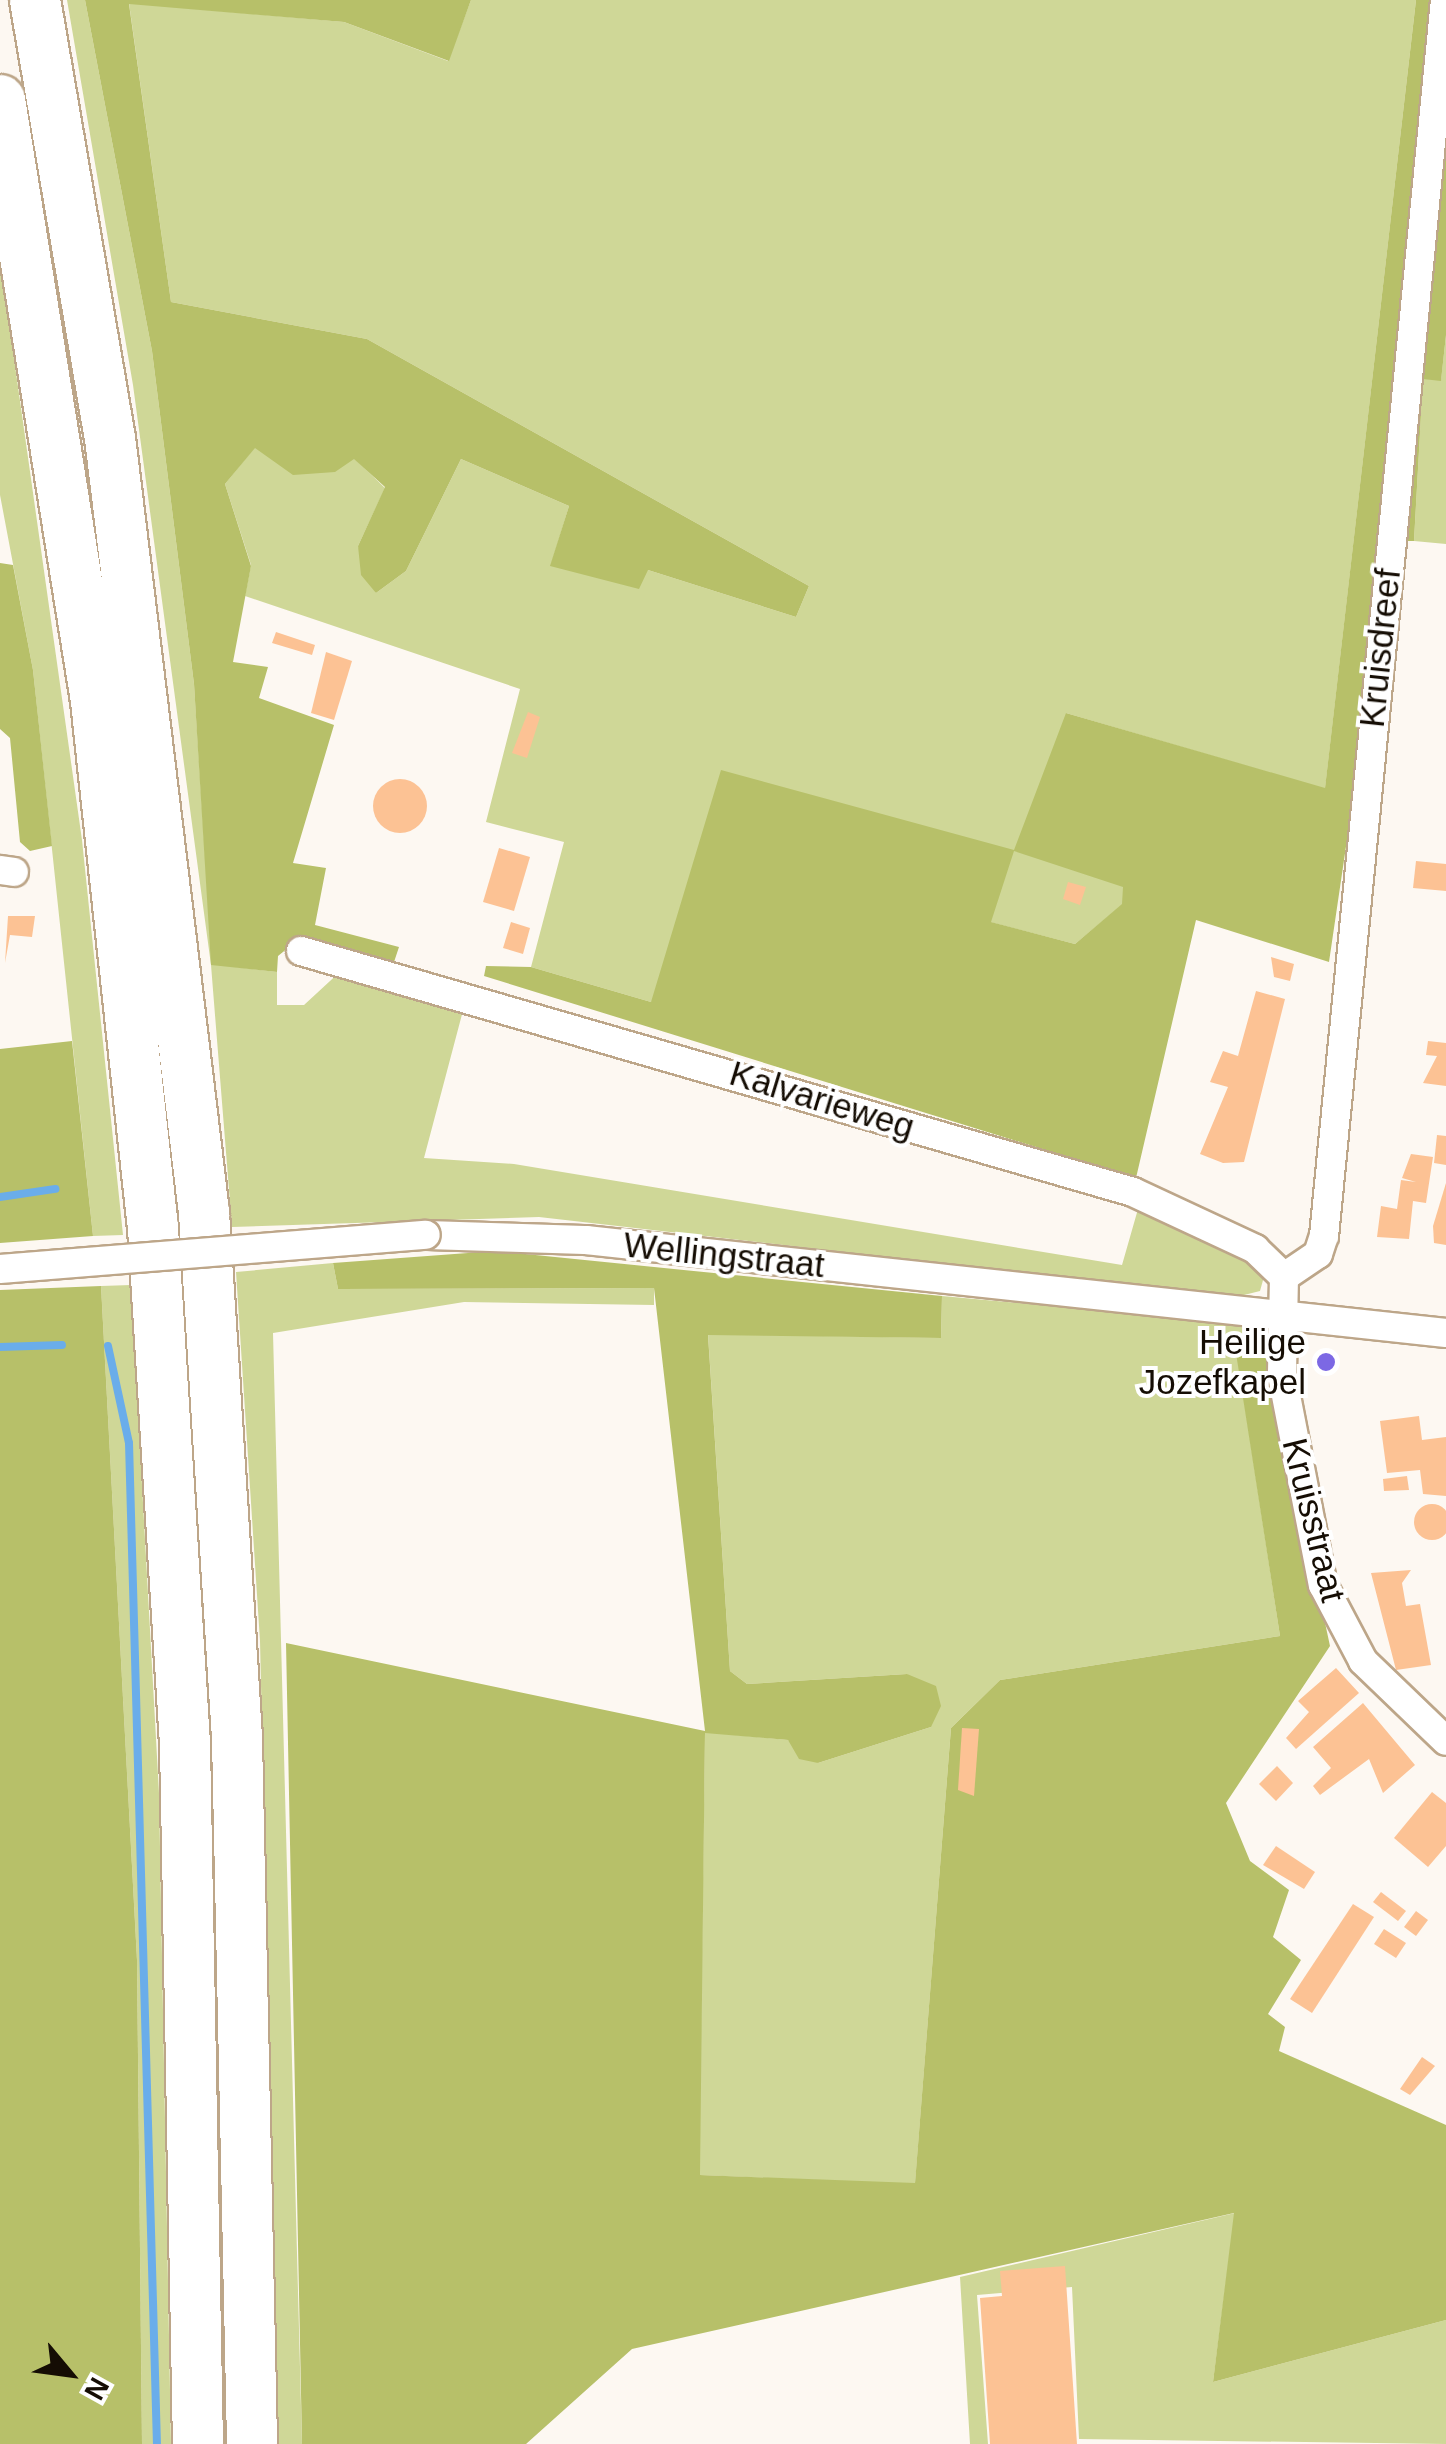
<!DOCTYPE html>
<html>
<head>
<meta charset="utf-8">
<style>
	body { margin:0 }
	#map { position:relative; width:1446px; height:2444px; overflow:hidden; background:#fdf8f2; font-family:Helvetica,sans-serif }
	div>[style] { position:absolute }
	[style*='--x'] { left:calc(var(--x)*1px); top:calc(var(--y)*1px); width:calc(var(--w)*1px); rotate:calc(var(--a)*1deg) }
	.green>* { inset:0; background:#cfd797 }
	.forest>* { inset:0; background:#b7c069 }
	.stream>* { height:8px; margin:-4px; padding:0 4px; transform-origin:4px; border-radius:4px; background:#6aadea }
	.building>* { inset:0; background:#fcc294 }
	.round { border-radius:50% }
	.roads { filter:drop-shadow(2px 0 #bda689) drop-shadow(-2px 0 #bda689) drop-shadow(0 2px #bda689) drop-shadow(0 -2px #bda689) }
	.minor>* { height:28px; margin:-14px; padding:0 14px; transform-origin:14px; border-radius:14px; background:#fff }
	.motorway>* { height:50px; margin:-25px; padding:0 25px; transform-origin:25px; border-radius:25px; background:#fff }
	.bridges { filter:drop-shadow(2px 0 #bda689) drop-shadow(-2px 0 #bda689) drop-shadow(0 2px #bda689) drop-shadow(0 -2px #bda689) }
	.minor-bridge>* { height:28px; margin:-14px; padding:0 14px; transform-origin:14px; border-radius:14px; background:#fff }
	.dots>* { width:28px; height:28px; translate:-50% -50%; box-sizing:border-box; border:5px solid #fff; border-radius:50% }
	span { translate:-50% -50%; white-space:nowrap; text-align:center; line-height:1.15; -webkit-text-stroke:8px #fff; paint-order:stroke }
	.street-label { font-size:35px; color:#150d04 }
	.poi-label { font-size:35px; color:#150d04 }
	.right { translate:-100% -50%; text-align:right }
	.north { position:absolute; left:20px; top:2324px; width:100px; height:100px; -webkit-text-stroke:8px #fff; paint-order:stroke; rotate:119deg; font-size:28px; font-weight:700; line-height:40px; text-align:center; color:#150d04 }
	.north::after { content:''; display:block; margin:auto; width:35px; height:45px; background:#150d04; clip-path:polygon(50% 0,100% 100%,50% 72%,0 100%) }
</style>
</head>
<body>
<div id="map">
	<div class="green">
		<i style="clip-path:polygon(67px 0,85px 0,152px 351px,194px 684px,212px 964px,277px 972px,277px 1005px,304px 1005px,343px 969px,465px 1003px,424px 1158px,514px 1164px,1122px 1265px,1140px 1202px,1217px 1235px,1265px 1273px,1260px 1291px,1236px 1297px,539px 1217px,232px 1227px,211px 965px,133px 385px)"></i>
		<i style="clip-path:polygon(471px 0,1416px 0,1325px 789px,1066px 713px,1123px 886px,1123px 904px,1075px 944px,990px 922px,1013px 850px,651px 1002px,531px 967px,564px 842px,486px 822px,520px 689px,245px 596px,251px 565px,225px 484px,255px 447px,354px 458px,385px 488px,358px 546px,376px 593px,406px 571px,461px 459px,569px 506px,551px 565px,648px 570px,796px 617px,809px 586px,367px 339px,171px 302px,129px 3px,344px 22px,448px 61px)"></i>
		<i style="clip-path:polygon(0 259px,82px 840px,123px 1235px,93px 1236px,33px 670px,0 495px)"></i>
		<i style="clip-path:polygon(1446px 335px,1446px 544px,1414px 541px,1423px 378px,1441px 380px)"></i>
		<i style="clip-path:polygon(333px 1263px,338px 1289px,654px 1288px,654px 1305px,464px 1302px,273px 1333px,302px 2444px,278px 2444px,260px 1641px,236px 1272px)"></i>
		<i style="clip-path:polygon(131px 1285px,159px 1793px,171px 2444px,142px 2444px,137px 1960px,101px 1286px)"></i>
		<i style="clip-path:polygon(942px 1296px,1234px 1323px,1264px 1339px,1268px 1356px,1237px 1354px,1280px 1636px,1000px 1680px,951px 1728px,915px 2184px,699px 2175px,705px 1732px,788px 1740px,818px 1763px,931px 1727px,907px 1674px,747px 1684px,730px 1671px,708px 1334px,941px 1338px)"></i>
		<i style="clip-path:polygon(1235px 2213px,1213px 2382px,1446px 2320px,1446px 2444px,1079px 2439px,1072px 2287px,977px 2295px,988px 2444px,970px 2444px,960px 2277px)"></i>
	</div>
	<div class="forest">
		<i style="clip-path:polygon(85px 0,471px 0,449px 61px,344px 22px,129px 4px,171px 302px,367px 339px,809px 586px,796px 617px,648px 570px,639px 589px,550px 566px,569px 506px,461px 459px,406px 571px,376px 593px,361px 575px,358px 546px,385px 487px,354px 459px,335px 472px,293px 475px,255px 448px,225px 484px,251px 566px,233px 662px,268px 667px,259px 698px,334px 725px,293px 863px,326px 868px,315px 925px,399px 947px,393px 965px,299px 939px,278px 956px,277px 972px,211px 965px,194px 684px,152px 351px)"></i>
		<i style="clip-path:polygon(evenodd,1416px 0,1436px 0,1358px 765px,1329px 962px,1196px 920px,1136px 1178px,484px 976px,486px 966px,531px 967px,651px 1002px,721px 770px,1014px 850px,1066px 713px,1325px 788px,1416px 0,1014px 851px,1123px 887px,1122px 904px,1075px 944px,991px 922px,1014px 851px)"></i>
		<i style="clip-path:polygon(1446px 73px,1446px 335px,1441px 381px,1423px 379px,1414px 541px,1399px 541px)"></i>
		<i style="clip-path:polygon(0 563px,13px 565px,33px 670px,52px 846px,30px 851px,20px 842px,10px 738px,0 729px)"></i>
		<i style="clip-path:polygon(72px 1041px,93px 1236px,0 1243px,0 1049px)"></i>
		<i style="clip-path:polygon(495px 1251px,942px 1296px,941px 1338px,708px 1335px,730px 1671px,747px 1684px,907px 1674px,936px 1686px,941px 1706px,931px 1727px,818px 1763px,799px 1759px,788px 1740px,705px 1733px,700px 2175px,915px 2183px,951px 1728px,1000px 1680px,1280px 1636px,1236px 1353px,1268px 1356px,1330px 1646px,1226px 1803px,1250px 1861px,1289px 1890px,1273px 1937px,1301px 1960px,1268px 2014px,1285px 2027px,1279px 2051px,1446px 2125px,1446px 2320px,1213px 2382px,1234px 2213px,632px 2349px,526px 2444px,302px 2444px,286px 1643px,705px 1731px,654px 1288px,338px 1289px,333px 1263px)"></i>
		<i style="clip-path:polygon(101px 1286px,137px 1960px,142px 2444px,0 2444px,0 1290px)"></i>
	</div>
	<div class="stream">
		<i style="--x:0;--y:1197;--w:56;--a:-8.3"></i>
		<i style="--x:108;--y:1346;--w:99;--a:77.8"></i>
		<i style="--x:129;--y:1443;--w:1001;--a:88.4"></i>
		<i style="--x:0;--y:1347;--w:62;--a:-1.8"></i>
	</div>
	<div class="building">
		<i style="clip-path:polygon(276px 632px,315px 645px,312px 655px,272px 643px)"></i>
		<i style="clip-path:polygon(326px 652px,352px 661px,334px 720px,311px 713px)"></i>
		<i style="clip-path:polygon(528px 712px,540px 717px,527px 758px,512px 753px)"></i>
		<i class="round" style="left:373px;top:779px;width:54px;height:54px"></i>
		<i style="clip-path:polygon(499px 848px,530px 857px,514px 911px,483px 902px)"></i>
		<i style="clip-path:polygon(1416px 861px,1446px 864px,1446px 891px,1413px 888px)"></i>
		<i style="clip-path:polygon(1068px 882px,1086px 887px,1080px 905px,1063px 899px)"></i>
		<i style="clip-path:polygon(8px 916px,35px 916px,32px 937px,10px 935px,5px 963px)"></i>
		<i style="clip-path:polygon(511px 922px,530px 928px,523px 954px,503px 948px)"></i>
		<i style="clip-path:polygon(1271px 957px,1294px 964px,1290px 981px,1274px 977px)"></i>
		<i style="clip-path:polygon(1256px 991px,1285px 999px,1244px 1162px,1223px 1163px,1200px 1154px,1228px 1087px,1210px 1082px,1223px 1051px,1238px 1056px)"></i>
		<i style="clip-path:polygon(1428px 1041px,1446px 1043px,1446px 1086px,1423px 1083px,1437px 1056px,1426px 1055px)"></i>
		<i style="clip-path:polygon(1437px 1135px,1446px 1136px,1446px 1165px,1434px 1163px)"></i>
		<i style="clip-path:polygon(1411px 1154px,1433px 1157px,1426px 1203px,1413px 1201px,1409px 1239px,1377px 1237px,1381px 1206px,1397px 1209px,1401px 1180px,1416px 1182px,1402px 1178px)"></i>
		<i style="clip-path:polygon(1446px 1183px,1446px 1245px,1434px 1243px,1433px 1226px)"></i>
		<i style="clip-path:polygon(1419px 1416px,1422px 1440px,1446px 1437px,1446px 1496px,1423px 1494px,1420px 1470px,1387px 1473px,1380px 1421px)"></i>
		<i style="clip-path:polygon(1407px 1476px,1409px 1490px,1384px 1491px,1383px 1479px)"></i>
		<i class="round" style="left:1414px;top:1504px;width:36px;height:36px"></i>
		<i style="clip-path:polygon(1411px 1570px,1402px 1583px,1406px 1606px,1420px 1604px,1431px 1665px,1396px 1670px,1371px 1573px)"></i>
		<i style="clip-path:polygon(1336px 1668px,1359px 1693px,1296px 1749px,1286px 1738px,1309px 1712px,1298px 1701px)"></i>
		<i style="clip-path:polygon(1363px 1703px,1415px 1765px,1383px 1793px,1369px 1759px,1320px 1795px,1313px 1786px,1331px 1768px,1313px 1747px)"></i>
		<i style="clip-path:polygon(962px 1728px,979px 1729px,974px 1796px,958px 1790px)"></i>
		<i style="clip-path:polygon(1277px 1766px,1293px 1783px,1276px 1801px,1259px 1784px)"></i>
		<i style="clip-path:polygon(1432px 1792px,1446px 1803px,1446px 1846px,1428px 1867px,1394px 1838px)"></i>
		<i style="clip-path:polygon(1276px 1846px,1315px 1872px,1304px 1889px,1263px 1865px)"></i>
		<i style="clip-path:polygon(1381px 1892px,1406px 1911px,1398px 1921px,1373px 1902px)"></i>
		<i style="clip-path:polygon(1353px 1904px,1374px 1917px,1312px 2013px,1290px 1999px)"></i>
		<i style="clip-path:polygon(1416px 1911px,1428px 1920px,1416px 1936px,1404px 1927px)"></i>
		<i style="clip-path:polygon(1384px 1929px,1406px 1943px,1396px 1958px,1374px 1944px)"></i>
		<i style="clip-path:polygon(1422px 2057px,1435px 2066px,1410px 2095px,1400px 2089px)"></i>
		<i style="clip-path:polygon(1065px 2266px,1077px 2444px,990px 2444px,980px 2298px,1002px 2296px,1000px 2271px)"></i>
	</div>
	<div class="roads">
		<div class="minor">
			<i style="--x:0;--y:870;--w:14;--a:8"></i>
			<i style="--x:301;--y:951;--w:866;--a:16.15"></i>
			<i style="--x:1133;--y:1192;--w:135;--a:25"></i>
			<i style="--x:1255;--y:1249;--w:40;--a:44"></i>
			<i style="--x:1284;--y:1277;--w:98;--a:91.2"></i>
			<i style="--x:1282;--y:1375;--w:214;--a:79"></i>
			<i style="--x:1323;--y:1585;--w:86;--a:62.2"></i>
			<i style="--x:1363;--y:1661;--w:115;--a:43.9"></i>
			<i style="--x:426;--y:1235;--w:160;--a:1.8"></i>
			<i style="--x:586;--y:1240;--w:865;--a:6.17"></i>
			<i style="--x:1284;--y:1277;--w:41;--a:-34.1"></i>
			<i style="--x:1318;--y:1254;--w:19;--a:-72"></i>
			<i style="--x:1324;--y:1236;--w:1242;--a:-84.41"></i>
		</div>
		<div class="motorway">
			<i style="--x:35;--y:0;--w:444;--a:80.3"></i>
			<i style="--x:110;--y:438;--w:781;--a:83.08"></i>
			<i style="--x:204;--y:1213;--w:526;--a:86.4"></i>
			<i style="--x:237;--y:1738;--w:706;--a:88.78"></i>
			<i style="--x:0;--y:100;--w:609;--a:80.92"></i>
			<i style="--x:96;--y:701;--w:530;--a:83.83"></i>
			<i style="--x:153;--y:1228;--w:517;--a:86.45"></i>
			<i style="--x:185;--y:1744;--w:700;--a:88.94"></i>
		</div>
	</div>
	<div class="bridges">
		<div class="minor-bridge">
			<i style="--x:0;--y:1269;--w:427;--a:-4.6"></i>
		</div>
	</div>
	<div class="dots">
		<i style="left:1326px;top:1362px;background:#7c68e4"></i>
	</div>
	<div class="street-label">
		<span style="left:1380px;top:648px;rotate:-84deg">Kruisdreef</span>
		<span style="left:822px;top:1100px;rotate:17deg">Kalvarieweg</span>
		<span style="left:724px;top:1255px;rotate:6deg">Wellingstraat</span>
		<span style="left:1314px;top:1520px;rotate:76deg">Kruisstraat</span>
	</div>
	<div class="poi-label">
		<span class="right" style="left:1306px;top:1362px">Heilige<br>Jozefkapel</span>
	</div>
	<div class="north">N</div>
</div>
</body>
</html>
